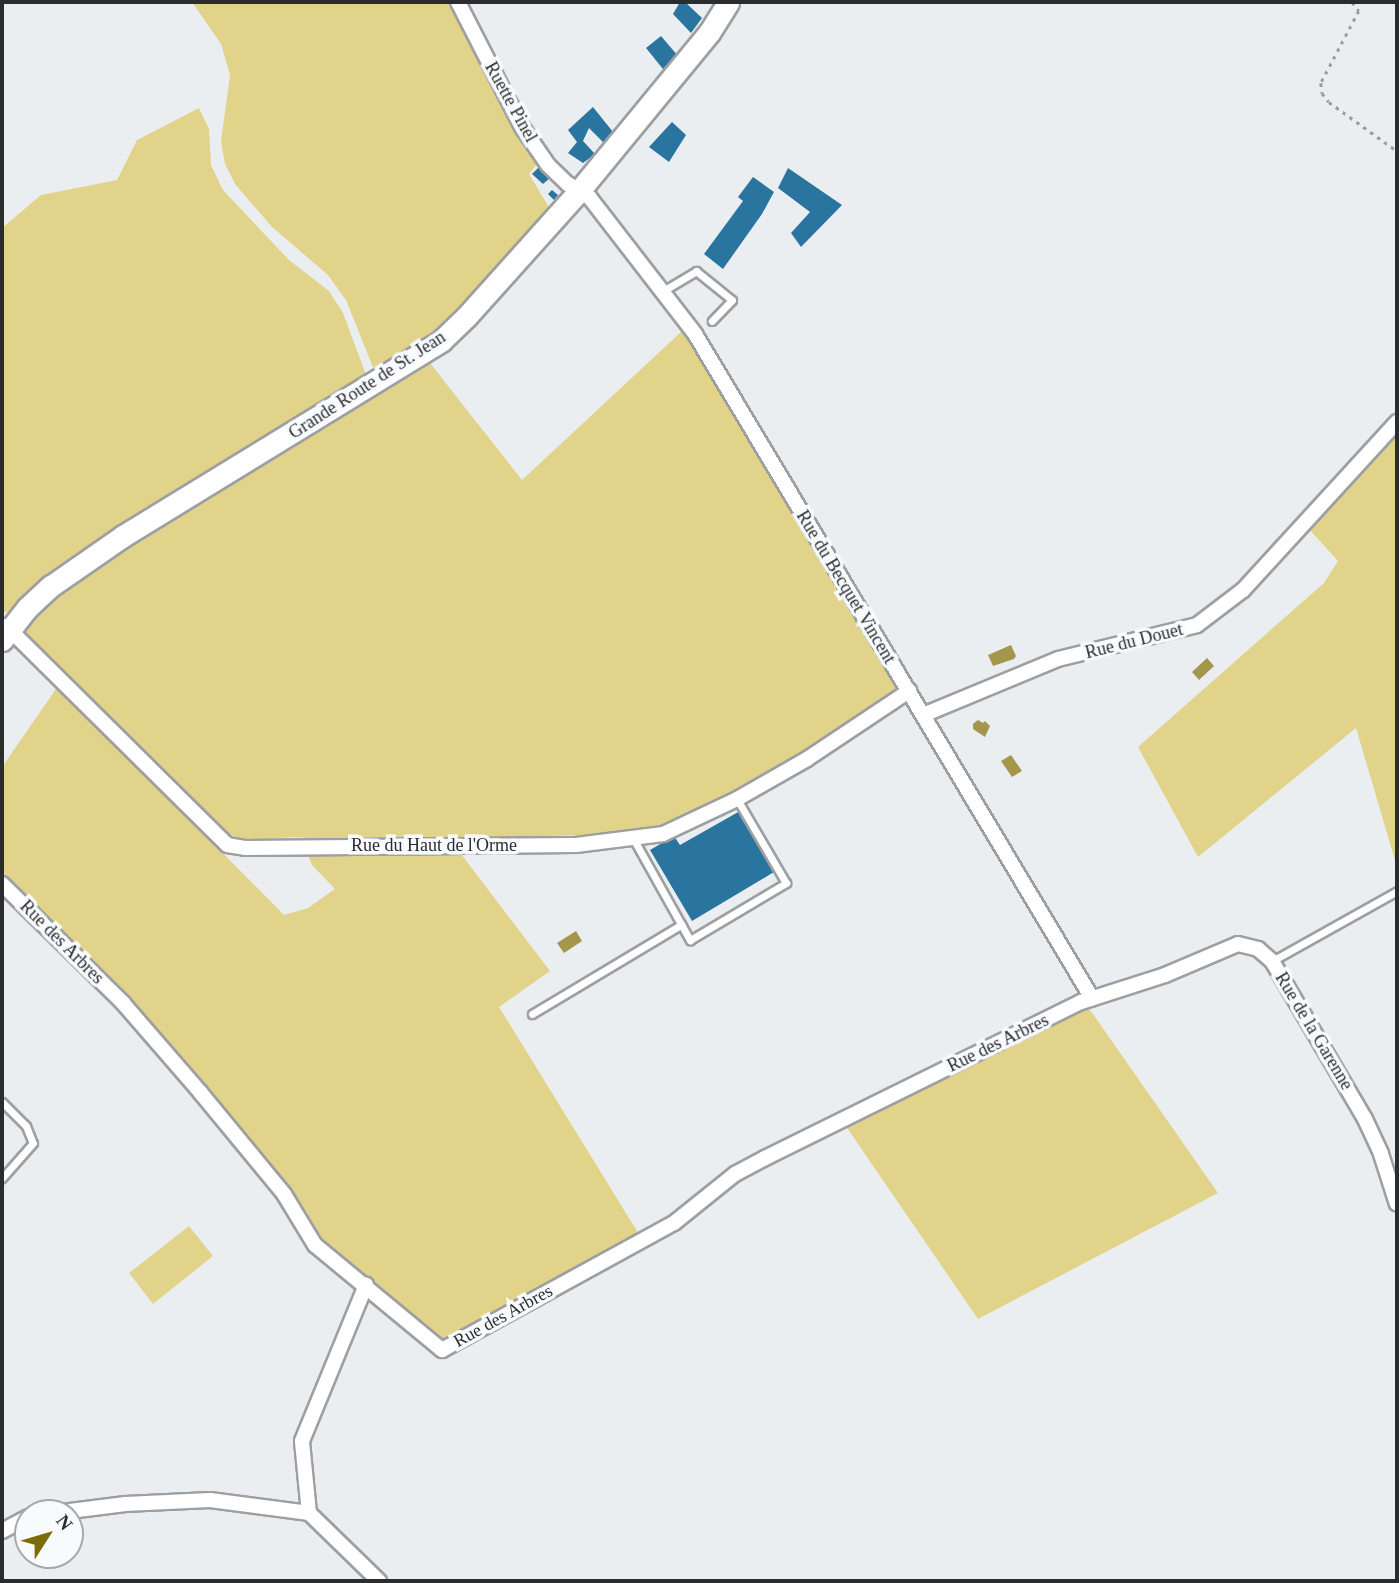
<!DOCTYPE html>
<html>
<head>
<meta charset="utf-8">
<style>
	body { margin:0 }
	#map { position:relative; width:1399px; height:1583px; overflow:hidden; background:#ebeef0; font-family:Georgia,serif }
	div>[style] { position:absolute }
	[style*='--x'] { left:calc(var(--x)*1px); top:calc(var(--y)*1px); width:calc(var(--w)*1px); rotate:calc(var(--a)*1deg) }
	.green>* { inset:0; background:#e1d48a }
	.water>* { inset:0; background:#a4964b }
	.building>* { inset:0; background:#2a759f }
	.path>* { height:2.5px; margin-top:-1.25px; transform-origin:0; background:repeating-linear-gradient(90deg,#9b9e9f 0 3.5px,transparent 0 8.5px) }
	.roads { filter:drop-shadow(2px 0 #9d9fa1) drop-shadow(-2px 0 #9d9fa1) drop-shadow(0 2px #9d9fa1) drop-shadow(0 -2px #9d9fa1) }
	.service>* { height:7px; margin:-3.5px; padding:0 3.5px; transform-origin:3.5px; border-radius:3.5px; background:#fff }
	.minor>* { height:14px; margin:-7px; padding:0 7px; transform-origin:7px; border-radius:7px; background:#fff }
	.primary>* { height:21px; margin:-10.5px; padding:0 10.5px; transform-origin:10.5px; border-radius:10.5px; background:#fff }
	span { translate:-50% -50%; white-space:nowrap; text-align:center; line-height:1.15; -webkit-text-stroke:7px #f8fbfd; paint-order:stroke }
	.street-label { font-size:18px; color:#2b2c2d }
	.frame { position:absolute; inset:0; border:4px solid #2b2c2d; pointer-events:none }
	.north { position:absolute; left:14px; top:1499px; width:70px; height:70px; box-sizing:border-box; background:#f8fbfd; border:2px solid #a6a8aa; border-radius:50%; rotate:53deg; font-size:19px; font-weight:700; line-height:28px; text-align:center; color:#2b2c2d }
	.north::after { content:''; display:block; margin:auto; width:24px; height:32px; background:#7c6c07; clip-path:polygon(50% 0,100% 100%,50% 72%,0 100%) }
</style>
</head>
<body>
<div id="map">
	<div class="green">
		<i style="clip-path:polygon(192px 2px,454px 2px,461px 22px,513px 128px,537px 164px,529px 174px,550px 209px,463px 309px,426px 342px,374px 370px,346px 300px,328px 275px,272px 227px,235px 184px,225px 164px,221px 141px,230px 75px,221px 44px)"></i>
		<i style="clip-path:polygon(199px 108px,209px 129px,211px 165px,223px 190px,289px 260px,329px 291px,343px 313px,365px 372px,363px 380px,82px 551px,9px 612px,2px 612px,2px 228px,41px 195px,117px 180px,137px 140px)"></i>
		<i style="clip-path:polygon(682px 331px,716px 380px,898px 687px,824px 744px,736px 794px,667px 824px,625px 834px,353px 841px,293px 837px,244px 841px,220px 830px,22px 635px,24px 626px,66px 588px,123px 550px,430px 363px,522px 480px)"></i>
		<i style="clip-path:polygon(1397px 431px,1397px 867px,1356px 728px,1198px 857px,1138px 747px,1324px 583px,1338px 561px,1308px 528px)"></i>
		<i style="clip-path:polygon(58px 686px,284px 915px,308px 908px,335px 889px,312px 865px,306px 851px,461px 854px,550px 971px,499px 1007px,637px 1231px,634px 1238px,452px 1337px,443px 1339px,320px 1242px,145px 1018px,2px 876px,2px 767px)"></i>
		<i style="clip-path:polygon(1088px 1007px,1218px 1193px,978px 1319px,845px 1125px)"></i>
		<i style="clip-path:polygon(189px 1226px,213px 1256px,153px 1304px,129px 1273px)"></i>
	</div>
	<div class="water">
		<i style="clip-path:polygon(1011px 645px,1016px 656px,1014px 659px,993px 666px,988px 655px)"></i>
		<i style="clip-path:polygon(1207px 658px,1214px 666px,1199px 680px,1192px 672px)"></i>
		<i style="clip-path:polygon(978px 720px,983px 723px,985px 721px,990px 726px,985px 737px,973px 729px,973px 724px)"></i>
		<i style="clip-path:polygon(1011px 755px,1022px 771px,1012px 777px,1001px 761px)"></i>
		<i style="clip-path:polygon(576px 931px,582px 941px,564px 953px,557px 943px)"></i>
	</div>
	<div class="building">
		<i style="clip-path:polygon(680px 2px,685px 2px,702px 18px,691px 33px,673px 14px)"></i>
		<i style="clip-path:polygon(661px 36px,678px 56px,663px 69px,646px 48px)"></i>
		<i style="clip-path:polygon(593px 107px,613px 132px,604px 143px,589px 128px,583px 141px,595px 154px,583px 163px,568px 153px,577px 142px,568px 130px)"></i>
		<i style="clip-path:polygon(672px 122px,686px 135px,669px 162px,649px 147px)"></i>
		<i style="clip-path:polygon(539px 167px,550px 178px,543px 184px,532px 174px)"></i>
		<i style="clip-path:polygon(788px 168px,842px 205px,801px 247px,791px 233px,810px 212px,778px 188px)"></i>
		<i style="clip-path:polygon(753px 177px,774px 192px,762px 214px,723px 269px,704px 254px,743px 201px,738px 197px)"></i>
		<i style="clip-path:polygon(552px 190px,558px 195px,554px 200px,548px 194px)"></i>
		<i style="clip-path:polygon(740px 811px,774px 872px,692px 921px,650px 850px,674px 836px,680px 845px)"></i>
	</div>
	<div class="path">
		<i style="--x:1352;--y:2;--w:11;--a:52"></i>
		<i style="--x:1359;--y:11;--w:81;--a:117.8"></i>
		<i style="--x:1321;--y:83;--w:10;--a:84"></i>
		<i style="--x:1322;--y:93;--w:11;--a:52"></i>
		<i style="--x:1329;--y:102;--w:84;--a:35.8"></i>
	</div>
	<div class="roads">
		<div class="service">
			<i style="--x:663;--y:291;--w:39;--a:-31"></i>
			<i style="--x:696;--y:271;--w:46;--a:38.9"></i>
			<i style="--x:732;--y:300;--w:29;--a:134"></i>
			<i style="--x:634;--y:840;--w:115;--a:60.8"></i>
			<i style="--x:690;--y:940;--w:112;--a:-30.7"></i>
			<i style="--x:786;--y:883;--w:97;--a:-120.3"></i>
			<i style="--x:1272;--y:961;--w:143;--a:-29.2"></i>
			<i style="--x:532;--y:1014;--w:174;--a:-30.9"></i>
			<i style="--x:2;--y:1102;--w:34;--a:45"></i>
			<i style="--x:26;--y:1126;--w:18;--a:68"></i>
			<i style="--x:33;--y:1143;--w:47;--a:131.5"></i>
		</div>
		<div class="minor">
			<i style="--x:458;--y:2;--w:140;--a:62.9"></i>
			<i style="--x:522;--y:127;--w:46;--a:55.6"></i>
			<i style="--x:548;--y:165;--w:28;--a:44"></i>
			<i style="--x:568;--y:184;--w:26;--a:32"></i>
			<i style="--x:590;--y:198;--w:172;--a:52.3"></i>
			<i style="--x:695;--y:334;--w:774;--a:59.13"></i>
			<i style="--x:6;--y:626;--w:311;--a:44.7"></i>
			<i style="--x:227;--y:845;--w:18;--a:9"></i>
			<i style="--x:245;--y:848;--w:331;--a:-0.5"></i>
			<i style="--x:576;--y:845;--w:88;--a:-7.2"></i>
			<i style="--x:663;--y:834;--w:82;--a:-25.3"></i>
			<i style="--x:737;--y:799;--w:81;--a:-29.7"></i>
			<i style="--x:807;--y:759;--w:123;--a:-33.7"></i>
			<i style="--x:923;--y:715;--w:146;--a:-22.5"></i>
			<i style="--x:1058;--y:659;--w:143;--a:-13.7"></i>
			<i style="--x:1197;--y:625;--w:58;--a:-37.3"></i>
			<i style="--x:1243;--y:590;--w:228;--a:-47.5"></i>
			<i style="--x:2;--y:884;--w:170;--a:44.5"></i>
			<i style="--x:123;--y:1003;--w:118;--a:49.1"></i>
			<i style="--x:200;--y:1092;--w:132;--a:50.5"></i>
			<i style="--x:284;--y:1194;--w:60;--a:58.7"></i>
			<i style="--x:315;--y:1245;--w:165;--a:39.6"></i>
			<i style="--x:442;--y:1350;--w:264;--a:-28.7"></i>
			<i style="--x:674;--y:1223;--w:78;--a:-38.8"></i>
			<i style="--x:735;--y:1174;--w:34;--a:-28"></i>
			<i style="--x:765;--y:1158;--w:352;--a:-26.3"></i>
			<i style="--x:1081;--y:1002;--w:88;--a:-17.8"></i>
			<i style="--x:1165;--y:975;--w:79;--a:-23"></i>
			<i style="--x:1238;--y:944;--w:21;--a:14"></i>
			<i style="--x:1258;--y:949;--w:18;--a:41"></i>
			<i style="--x:1272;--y:961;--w:183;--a:59.5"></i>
			<i style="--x:1365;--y:1119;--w:38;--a:65"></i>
			<i style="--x:1381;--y:1154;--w:52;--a:72.3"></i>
			<i style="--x:54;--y:1513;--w:72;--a:-7.2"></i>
			<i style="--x:125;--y:1504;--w:85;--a:-2.7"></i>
			<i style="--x:210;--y:1500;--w:100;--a:7.5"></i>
			<i style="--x:309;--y:1513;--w:98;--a:44.2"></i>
			<i style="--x:309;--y:1513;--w:72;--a:-95.6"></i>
			<i style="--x:302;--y:1441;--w:169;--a:-67.7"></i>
			<i style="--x:2;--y:1531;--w:30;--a:-28"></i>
		</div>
		<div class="primary">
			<i style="--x:2;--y:640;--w:41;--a:-52"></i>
			<i style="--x:27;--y:608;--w:33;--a:-43"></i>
			<i style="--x:51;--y:586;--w:88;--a:-34.8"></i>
			<i style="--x:123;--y:536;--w:373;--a:-31.5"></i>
			<i style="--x:441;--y:341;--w:35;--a:-44"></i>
			<i style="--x:466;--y:317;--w:169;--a:-48.1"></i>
			<i style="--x:579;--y:191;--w:205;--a:-50.6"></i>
			<i style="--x:709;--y:33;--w:36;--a:-58"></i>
		</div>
	</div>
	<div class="street-label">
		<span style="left:511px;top:102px;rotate:61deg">Ruette Pinel</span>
		<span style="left:367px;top:385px;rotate:-33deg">Grande Route de St. Jean</span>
		<span style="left:846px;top:587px;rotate:59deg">Rue du Becquet Vincent</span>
		<span style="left:1134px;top:641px;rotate:-14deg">Rue du Douet</span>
		<span style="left:434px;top:845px">Rue du Haut de l'Orme</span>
		<span style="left:62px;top:942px;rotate:45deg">Rue des Arbres</span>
		<span style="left:1314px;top:1031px;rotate:59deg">Rue de la Garenne</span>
		<span style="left:998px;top:1043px;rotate:-26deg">Rue des Arbres</span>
		<span style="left:503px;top:1316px;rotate:-29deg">Rue des Arbres</span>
	</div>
	<div class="frame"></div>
	<div class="north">N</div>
</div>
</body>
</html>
